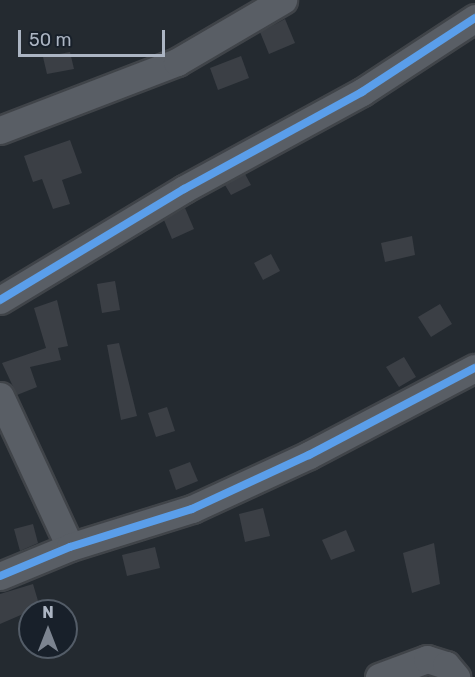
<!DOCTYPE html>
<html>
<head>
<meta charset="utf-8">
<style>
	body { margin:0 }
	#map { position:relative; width:475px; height:677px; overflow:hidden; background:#242a30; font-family:Rubik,sans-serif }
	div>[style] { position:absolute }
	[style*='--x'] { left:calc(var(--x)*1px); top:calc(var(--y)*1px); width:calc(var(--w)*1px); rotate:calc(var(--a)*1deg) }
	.building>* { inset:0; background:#3b3f45 }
	.roads { filter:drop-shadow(2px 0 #404449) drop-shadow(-2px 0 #404449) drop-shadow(0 2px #404449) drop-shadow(0 -2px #404449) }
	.minor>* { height:27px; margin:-13.5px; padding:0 13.5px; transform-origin:13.5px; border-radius:13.5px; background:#595e65 }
	.cycleway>* { height:8px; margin:-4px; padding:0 4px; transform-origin:4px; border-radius:4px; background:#5a9eea }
	span { translate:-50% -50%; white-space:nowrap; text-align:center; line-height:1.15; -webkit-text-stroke:6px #18202a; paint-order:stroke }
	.north { position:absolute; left:18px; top:599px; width:60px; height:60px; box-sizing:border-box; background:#18202a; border:2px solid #535c67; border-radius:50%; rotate:0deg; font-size:16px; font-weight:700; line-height:24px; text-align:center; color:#acb5c3 }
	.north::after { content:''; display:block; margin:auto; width:21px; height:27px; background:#7c8490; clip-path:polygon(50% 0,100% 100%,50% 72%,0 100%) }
	.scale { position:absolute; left:18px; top:30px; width:147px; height:27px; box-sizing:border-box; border:3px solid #acb5c3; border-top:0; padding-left:8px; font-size:18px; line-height:21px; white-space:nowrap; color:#acb5c3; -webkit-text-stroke:4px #18202a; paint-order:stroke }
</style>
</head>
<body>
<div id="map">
	<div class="building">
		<i style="clip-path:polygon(285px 19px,295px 43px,269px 54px,260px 32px)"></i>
		<i style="clip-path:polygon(70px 52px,74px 69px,47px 74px,43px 57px)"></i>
		<i style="clip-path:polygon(241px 56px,249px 78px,218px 90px,210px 68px)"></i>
		<i style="clip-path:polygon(70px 140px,82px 173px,62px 180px,70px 204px,53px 209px,42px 179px,33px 182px,24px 156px)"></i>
		<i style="clip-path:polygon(245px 174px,251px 185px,231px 195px,225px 185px)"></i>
		<i style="clip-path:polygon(185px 208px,194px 229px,172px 239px,164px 220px)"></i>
		<i style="clip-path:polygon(412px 236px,415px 255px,385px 262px,381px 243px)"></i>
		<i style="clip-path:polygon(271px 254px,280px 271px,263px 280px,254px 263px)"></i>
		<i style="clip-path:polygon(115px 281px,120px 310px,102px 313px,97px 284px)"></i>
		<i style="clip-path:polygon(57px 300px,68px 346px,58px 348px,61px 360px,30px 367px,37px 387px,17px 395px,2px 363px,46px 348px,34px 308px)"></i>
		<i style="clip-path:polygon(440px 304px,452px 324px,431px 337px,418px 317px)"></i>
		<i style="clip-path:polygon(119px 343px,137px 416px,121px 420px,107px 345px)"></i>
		<i style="clip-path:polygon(404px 357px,416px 377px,399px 387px,386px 367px)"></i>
		<i style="clip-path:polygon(167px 407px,175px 431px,156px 437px,148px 413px)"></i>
		<i style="clip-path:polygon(190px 462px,198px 481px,176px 490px,169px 470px)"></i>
		<i style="clip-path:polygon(263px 508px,270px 536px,245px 542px,239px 514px)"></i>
		<i style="clip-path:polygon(33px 524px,38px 543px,20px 551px,14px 529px)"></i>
		<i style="clip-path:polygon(346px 530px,355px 551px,331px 560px,322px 540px)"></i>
		<i style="clip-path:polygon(434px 543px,440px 584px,412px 593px,403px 553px)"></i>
		<i style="clip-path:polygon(155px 547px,160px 568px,127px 576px,122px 555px)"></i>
		<i style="clip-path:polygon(33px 584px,41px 611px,30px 611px,0 624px,0 594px)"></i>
	</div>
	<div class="roads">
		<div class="minor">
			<i style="--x:0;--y:130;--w:190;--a:-21"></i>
			<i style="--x:177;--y:62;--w:123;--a:-30.3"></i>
			<i style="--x:0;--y:300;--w:215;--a:-31.1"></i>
			<i style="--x:184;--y:189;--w:203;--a:-28.6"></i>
			<i style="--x:362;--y:92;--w:135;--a:-33.2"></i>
			<i style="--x:0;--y:396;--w:166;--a:65.1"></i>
			<i style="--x:0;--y:576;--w:76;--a:-22.5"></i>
			<i style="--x:70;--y:547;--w:128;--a:-17.3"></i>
			<i style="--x:192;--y:509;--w:129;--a:-24.8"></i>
			<i style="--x:309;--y:455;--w:187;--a:-27.7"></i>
			<i style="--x:379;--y:677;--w:51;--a:-20.6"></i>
			<i style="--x:427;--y:659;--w:20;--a:18"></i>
			<i style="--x:446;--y:665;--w:16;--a:50"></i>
		</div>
	</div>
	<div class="cycleway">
		<i style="--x:0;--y:300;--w:215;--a:-31.1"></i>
		<i style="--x:184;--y:189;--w:203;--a:-28.6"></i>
		<i style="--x:362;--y:92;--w:135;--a:-33.2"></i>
		<i style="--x:0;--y:576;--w:76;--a:-22.5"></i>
		<i style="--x:70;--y:547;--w:128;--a:-17.3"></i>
		<i style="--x:192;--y:509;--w:129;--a:-24.8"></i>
		<i style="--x:309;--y:455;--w:187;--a:-27.7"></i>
	</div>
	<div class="north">N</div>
	<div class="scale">50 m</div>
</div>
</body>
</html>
